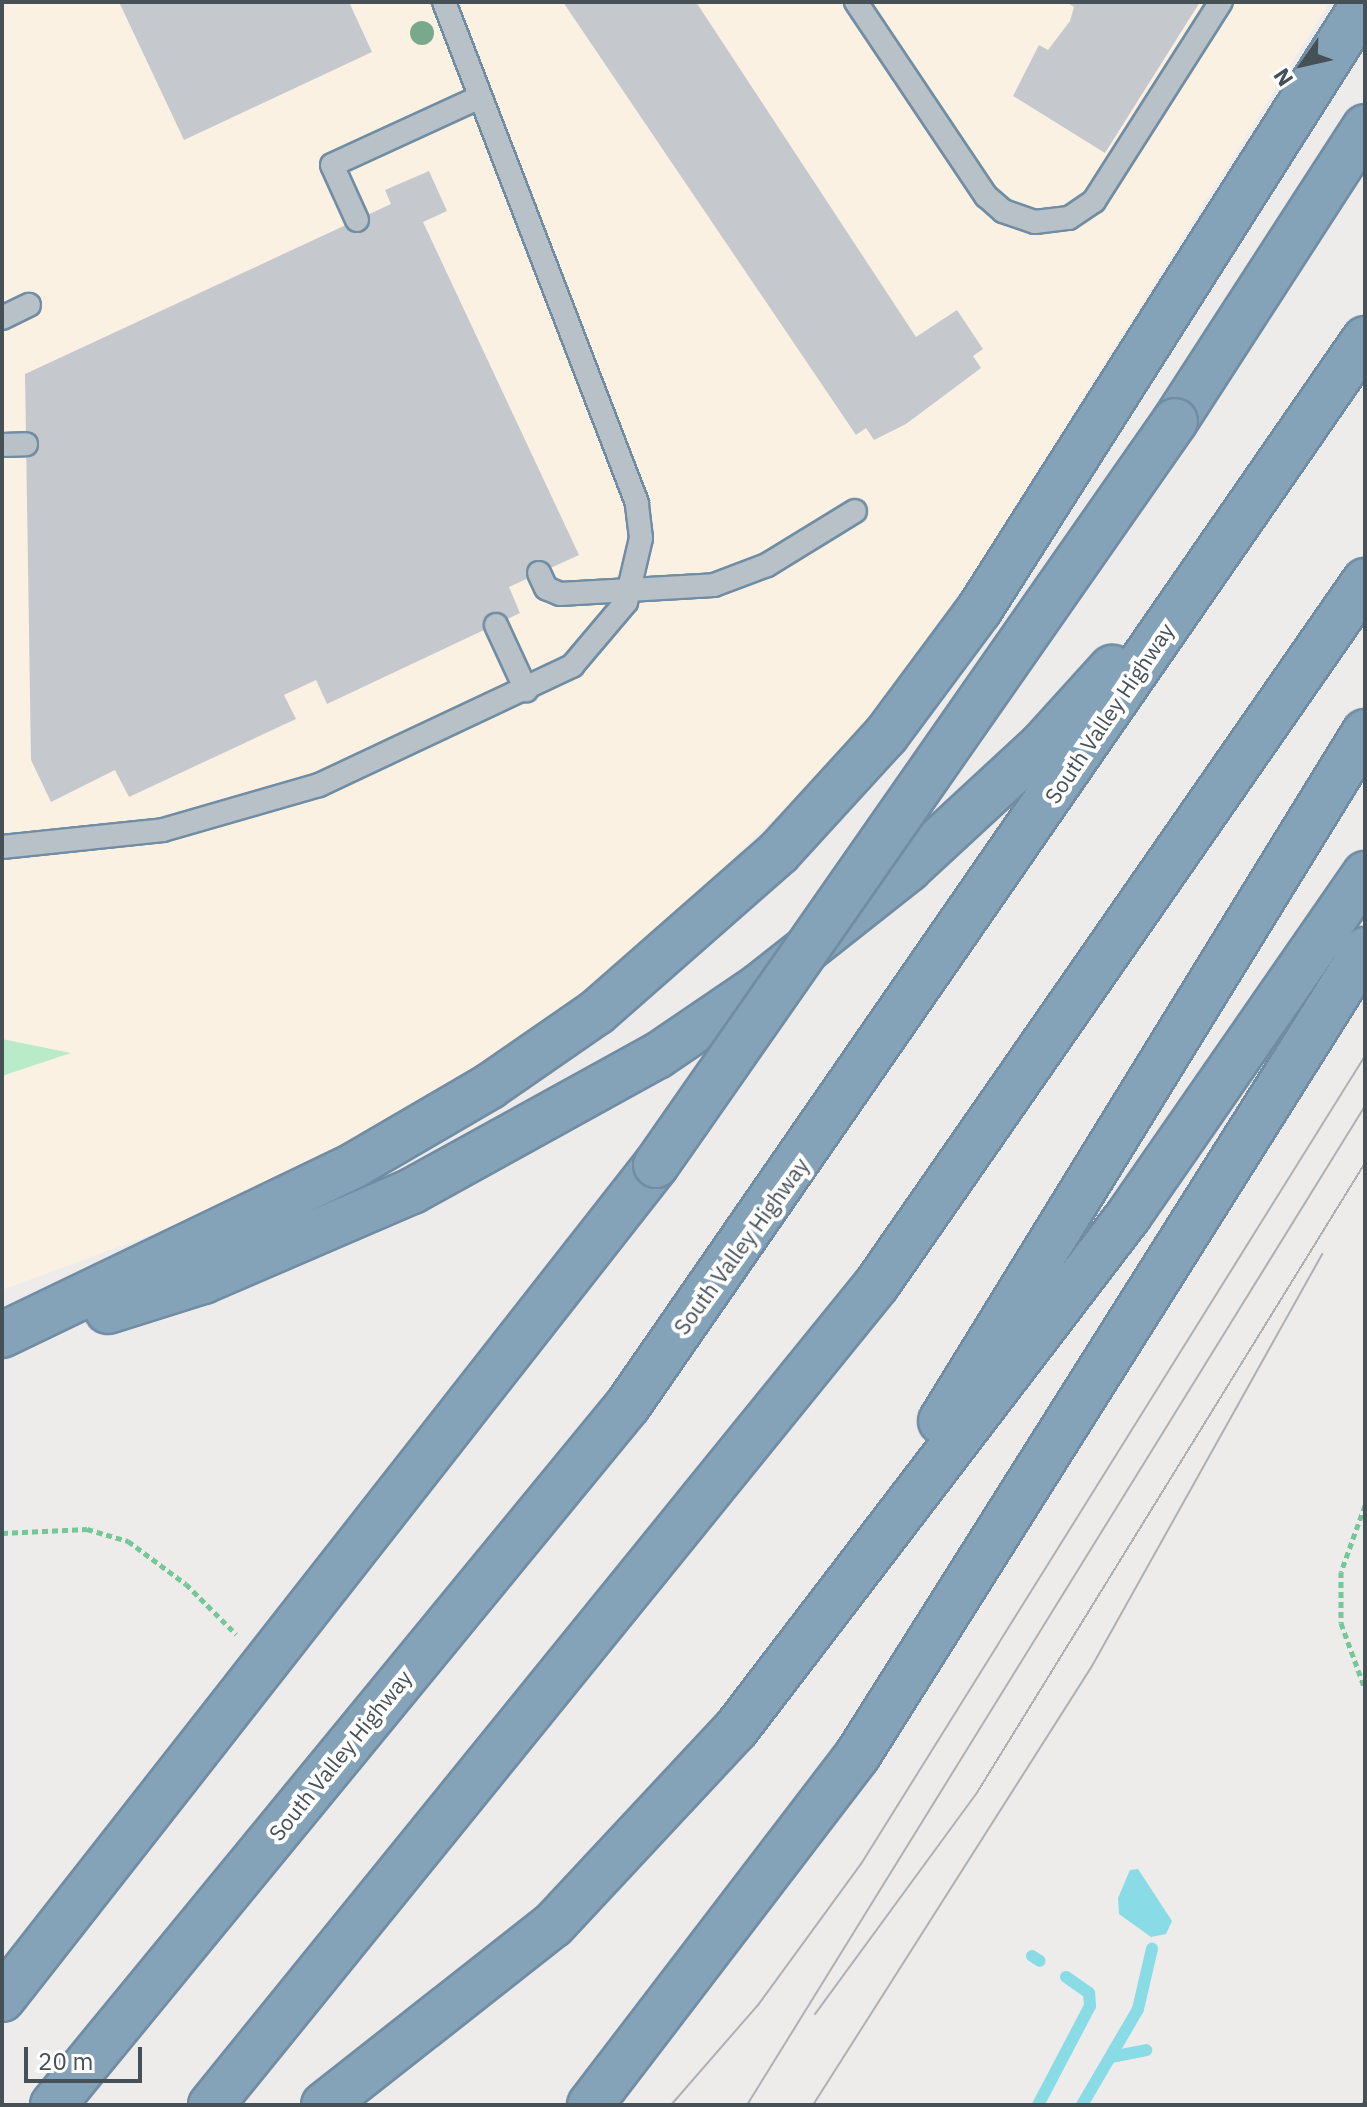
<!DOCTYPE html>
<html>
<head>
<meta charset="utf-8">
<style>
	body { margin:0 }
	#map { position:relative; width:1367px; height:2107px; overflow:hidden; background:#eeebeb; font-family:"IBM Plex Sans",sans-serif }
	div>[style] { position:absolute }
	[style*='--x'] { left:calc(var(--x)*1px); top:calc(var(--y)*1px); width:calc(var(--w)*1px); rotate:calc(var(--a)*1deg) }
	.commercial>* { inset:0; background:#faf1e3 }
	.green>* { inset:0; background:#baebc8 }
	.water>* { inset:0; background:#89dbe6 }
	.stream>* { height:12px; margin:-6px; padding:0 6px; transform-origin:6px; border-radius:6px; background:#89dbe6 }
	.building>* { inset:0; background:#c5c9ce }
	.path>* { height:5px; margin-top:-2.5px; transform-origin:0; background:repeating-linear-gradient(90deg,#74c797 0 6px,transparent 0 10px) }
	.roads { filter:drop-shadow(2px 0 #708da4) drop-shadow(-2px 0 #708da4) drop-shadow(0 2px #708da4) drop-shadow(0 -2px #708da4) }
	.service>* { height:22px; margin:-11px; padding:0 11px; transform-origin:11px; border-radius:11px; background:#b7c1c7 }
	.motorway>* { height:44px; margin:-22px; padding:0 22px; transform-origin:22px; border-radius:22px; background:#84a2b8 }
	.tram>* { height:2px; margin:-1px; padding:0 1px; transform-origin:1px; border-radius:1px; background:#adb1b5 }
	.bridges { filter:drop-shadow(2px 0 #708da4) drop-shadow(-2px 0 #708da4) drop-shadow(0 2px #708da4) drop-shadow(0 -2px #708da4) }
	.motorway-bridge>* { height:44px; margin:-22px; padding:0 22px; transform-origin:22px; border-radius:22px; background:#84a2b8 }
	.trees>* { width:24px; height:24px; margin:-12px; border-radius:50%; background:#79a98c }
	span { translate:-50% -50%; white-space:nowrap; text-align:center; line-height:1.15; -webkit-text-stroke:8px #fff; paint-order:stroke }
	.street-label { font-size:22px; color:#455057 }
	.frame { position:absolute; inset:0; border:4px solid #455057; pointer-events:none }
	.north { position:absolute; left:1263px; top:24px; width:80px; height:80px; -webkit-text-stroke:6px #fff; paint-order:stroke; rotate:236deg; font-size:22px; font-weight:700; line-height:32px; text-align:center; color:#455057 }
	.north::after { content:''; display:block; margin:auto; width:28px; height:36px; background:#455057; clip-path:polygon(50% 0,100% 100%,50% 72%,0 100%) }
	.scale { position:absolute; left:24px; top:2047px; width:118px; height:36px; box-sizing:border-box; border:4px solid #455057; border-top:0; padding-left:10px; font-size:24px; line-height:28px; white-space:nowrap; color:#455057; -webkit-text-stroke:6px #fff; paint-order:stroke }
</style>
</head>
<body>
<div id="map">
	<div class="commercial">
		<i style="clip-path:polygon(2px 2px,1330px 2px,976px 569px,890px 693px,802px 792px,657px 931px,554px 1014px,361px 1142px,216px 1211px,2px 1290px)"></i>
	</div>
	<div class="green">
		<i style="clip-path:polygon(2px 1039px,71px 1053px,2px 1076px)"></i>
	</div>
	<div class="water">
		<i style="clip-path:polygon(1138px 1869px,1172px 1921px,1166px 1934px,1151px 1937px,1119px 1914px,1118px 1898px,1130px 1870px)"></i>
	</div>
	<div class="stream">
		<i style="--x:1032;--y:1956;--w:9;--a:32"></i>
		<i style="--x:1111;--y:2057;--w:36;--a:-11"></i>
		<i style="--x:1038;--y:2105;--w:112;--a:-62.3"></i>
		<i style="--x:1090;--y:2006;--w:13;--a:-94"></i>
		<i style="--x:1089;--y:1993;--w:28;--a:-145"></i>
		<i style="--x:1082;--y:2105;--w:111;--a:-59.7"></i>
		<i style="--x:1138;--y:2009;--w:62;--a:-76.9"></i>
	</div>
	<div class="building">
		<i style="clip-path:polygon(119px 2px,349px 2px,372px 52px,184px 140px)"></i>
		<i style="clip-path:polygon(563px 2px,696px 2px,916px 337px,957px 310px,983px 349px,973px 356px,981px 368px,906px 424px,874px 440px,866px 428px,856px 435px)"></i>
		<i style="clip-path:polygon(1067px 2px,1200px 2px,1105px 153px,1013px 96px,1039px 45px,1048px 50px,1070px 21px,1074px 7px)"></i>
		<i style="clip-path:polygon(429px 171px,447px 211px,423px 222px,579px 555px,509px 587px,520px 613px,327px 704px,316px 680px,284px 695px,296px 719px,129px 797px,115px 770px,51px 802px,31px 760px,25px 374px,391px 204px,385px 190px)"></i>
	</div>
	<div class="path">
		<i style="--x:1365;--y:1505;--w:71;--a:109.7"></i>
		<i style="--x:1341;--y:1572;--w:51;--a:90"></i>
		<i style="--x:1341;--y:1623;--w:70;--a:70"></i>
		<i style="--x:2;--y:1533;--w:85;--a:-2.7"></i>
		<i style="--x:87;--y:1529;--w:43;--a:16.3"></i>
		<i style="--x:128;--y:1541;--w:72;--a:36.6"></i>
		<i style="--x:186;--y:1584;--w:71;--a:45"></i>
		<i style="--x:1363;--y:2105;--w:4;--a:-56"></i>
	</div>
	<div class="roads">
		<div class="service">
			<i style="--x:856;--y:2;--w:234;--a:56.2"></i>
			<i style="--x:986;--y:196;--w:23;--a:41"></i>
			<i style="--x:1003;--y:211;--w:34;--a:19"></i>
			<i style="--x:1035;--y:222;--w:34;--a:-7"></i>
			<i style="--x:1069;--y:218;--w:30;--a:-34"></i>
			<i style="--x:1094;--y:201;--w:236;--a:-57.5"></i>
			<i style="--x:357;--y:220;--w:60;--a:-114.4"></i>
			<i style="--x:332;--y:165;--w:163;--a:-24.7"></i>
			<i style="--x:2;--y:318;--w:30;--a:-26"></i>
			<i style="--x:2;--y:445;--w:24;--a:-2"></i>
			<i style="--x:539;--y:573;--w:17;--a:65"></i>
			<i style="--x:546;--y:588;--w:15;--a:23"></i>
			<i style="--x:560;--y:594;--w:154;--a:-3.3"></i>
			<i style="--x:714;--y:585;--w:57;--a:-20.7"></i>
			<i style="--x:767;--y:565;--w:103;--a:-31.5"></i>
			<i style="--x:496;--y:625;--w:72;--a:65.2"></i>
			<i style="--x:2;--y:847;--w:162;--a:-6"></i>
			<i style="--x:163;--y:830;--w:162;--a:-16.1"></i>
			<i style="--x:319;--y:785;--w:280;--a:-25.2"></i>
			<i style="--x:572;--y:666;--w:84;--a:-49.8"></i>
			<i style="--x:626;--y:602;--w:66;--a:-76.8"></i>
			<i style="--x:641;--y:538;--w:35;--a:-97"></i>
			<i style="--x:637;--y:503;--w:537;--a:-111.07"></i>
		</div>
		<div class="motorway">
			<i style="--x:1175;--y:421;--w:350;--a:-57.1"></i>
			<i style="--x:108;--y:1311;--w:100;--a:-17.5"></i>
			<i style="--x:203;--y:1281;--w:228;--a:-23.3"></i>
			<i style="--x:412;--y:1191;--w:280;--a:-28.9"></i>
			<i style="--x:657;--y:1056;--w:125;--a:-34.2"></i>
			<i style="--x:760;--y:986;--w:189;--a:-38.3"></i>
			<i style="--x:908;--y:869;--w:184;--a:-42.8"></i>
			<i style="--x:1043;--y:744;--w:103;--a:-47.8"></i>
			<i style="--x:2;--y:1335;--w:392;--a:-25.7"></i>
			<i style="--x:355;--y:1165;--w:156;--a:-30.3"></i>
			<i style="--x:490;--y:1086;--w:130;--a:-34.7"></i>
			<i style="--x:597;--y:1012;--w:242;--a:-41.3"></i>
			<i style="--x:779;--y:852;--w:159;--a:-47.6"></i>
			<i style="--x:886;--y:735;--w:156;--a:-53.4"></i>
			<i style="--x:979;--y:610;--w:720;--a:-57.59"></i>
			<i style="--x:941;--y:1421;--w:809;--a:-58.39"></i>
			<i style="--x:2;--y:1999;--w:1060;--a:-51.9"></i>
			<i style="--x:53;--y:2105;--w:906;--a:-50.6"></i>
			<i style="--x:628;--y:1405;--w:1296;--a:-55.34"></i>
			<i style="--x:211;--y:2105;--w:1057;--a:-50.95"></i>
			<i style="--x:877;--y:1284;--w:856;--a:-55.23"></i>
			<i style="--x:324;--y:2105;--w:291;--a:-38.2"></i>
			<i style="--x:553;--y:1925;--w:268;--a:-47"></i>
			<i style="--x:736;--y:1729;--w:647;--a:-52.6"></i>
			<i style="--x:1129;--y:1215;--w:415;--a:-55.3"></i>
			<i style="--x:590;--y:2105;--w:439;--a:-52.6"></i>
			<i style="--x:857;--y:1756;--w:953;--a:-57.78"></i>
		</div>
	</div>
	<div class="tram">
		<i style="--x:815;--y:2014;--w:276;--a:-53.8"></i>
		<i style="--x:978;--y:1791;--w:738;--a:-58.36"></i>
		<i style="--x:671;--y:2105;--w:133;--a:-49"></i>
		<i style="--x:758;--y:2005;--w:175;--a:-53.9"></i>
		<i style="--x:861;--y:1864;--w:952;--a:-58.05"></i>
		<i style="--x:747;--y:2105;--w:1175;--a:-58.26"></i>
		<i style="--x:813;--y:2105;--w:520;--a:-57.56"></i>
		<i style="--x:1092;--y:1666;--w:472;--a:-60.8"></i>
	</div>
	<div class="bridges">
		<div class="motorway-bridge">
			<i style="--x:656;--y:1165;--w:907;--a:-55.1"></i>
		</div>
	</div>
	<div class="trees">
		<i style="left:422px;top:33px"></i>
	</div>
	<div class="street-label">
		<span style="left:1109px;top:713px;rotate:-56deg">South Valley Highway</span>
		<span style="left:741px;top:1246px;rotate:-54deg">South Valley Highway</span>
		<span style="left:340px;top:1755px;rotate:-51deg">South Valley Highway</span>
	</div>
	<div class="frame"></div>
	<div class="north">N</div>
	<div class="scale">20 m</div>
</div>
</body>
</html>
